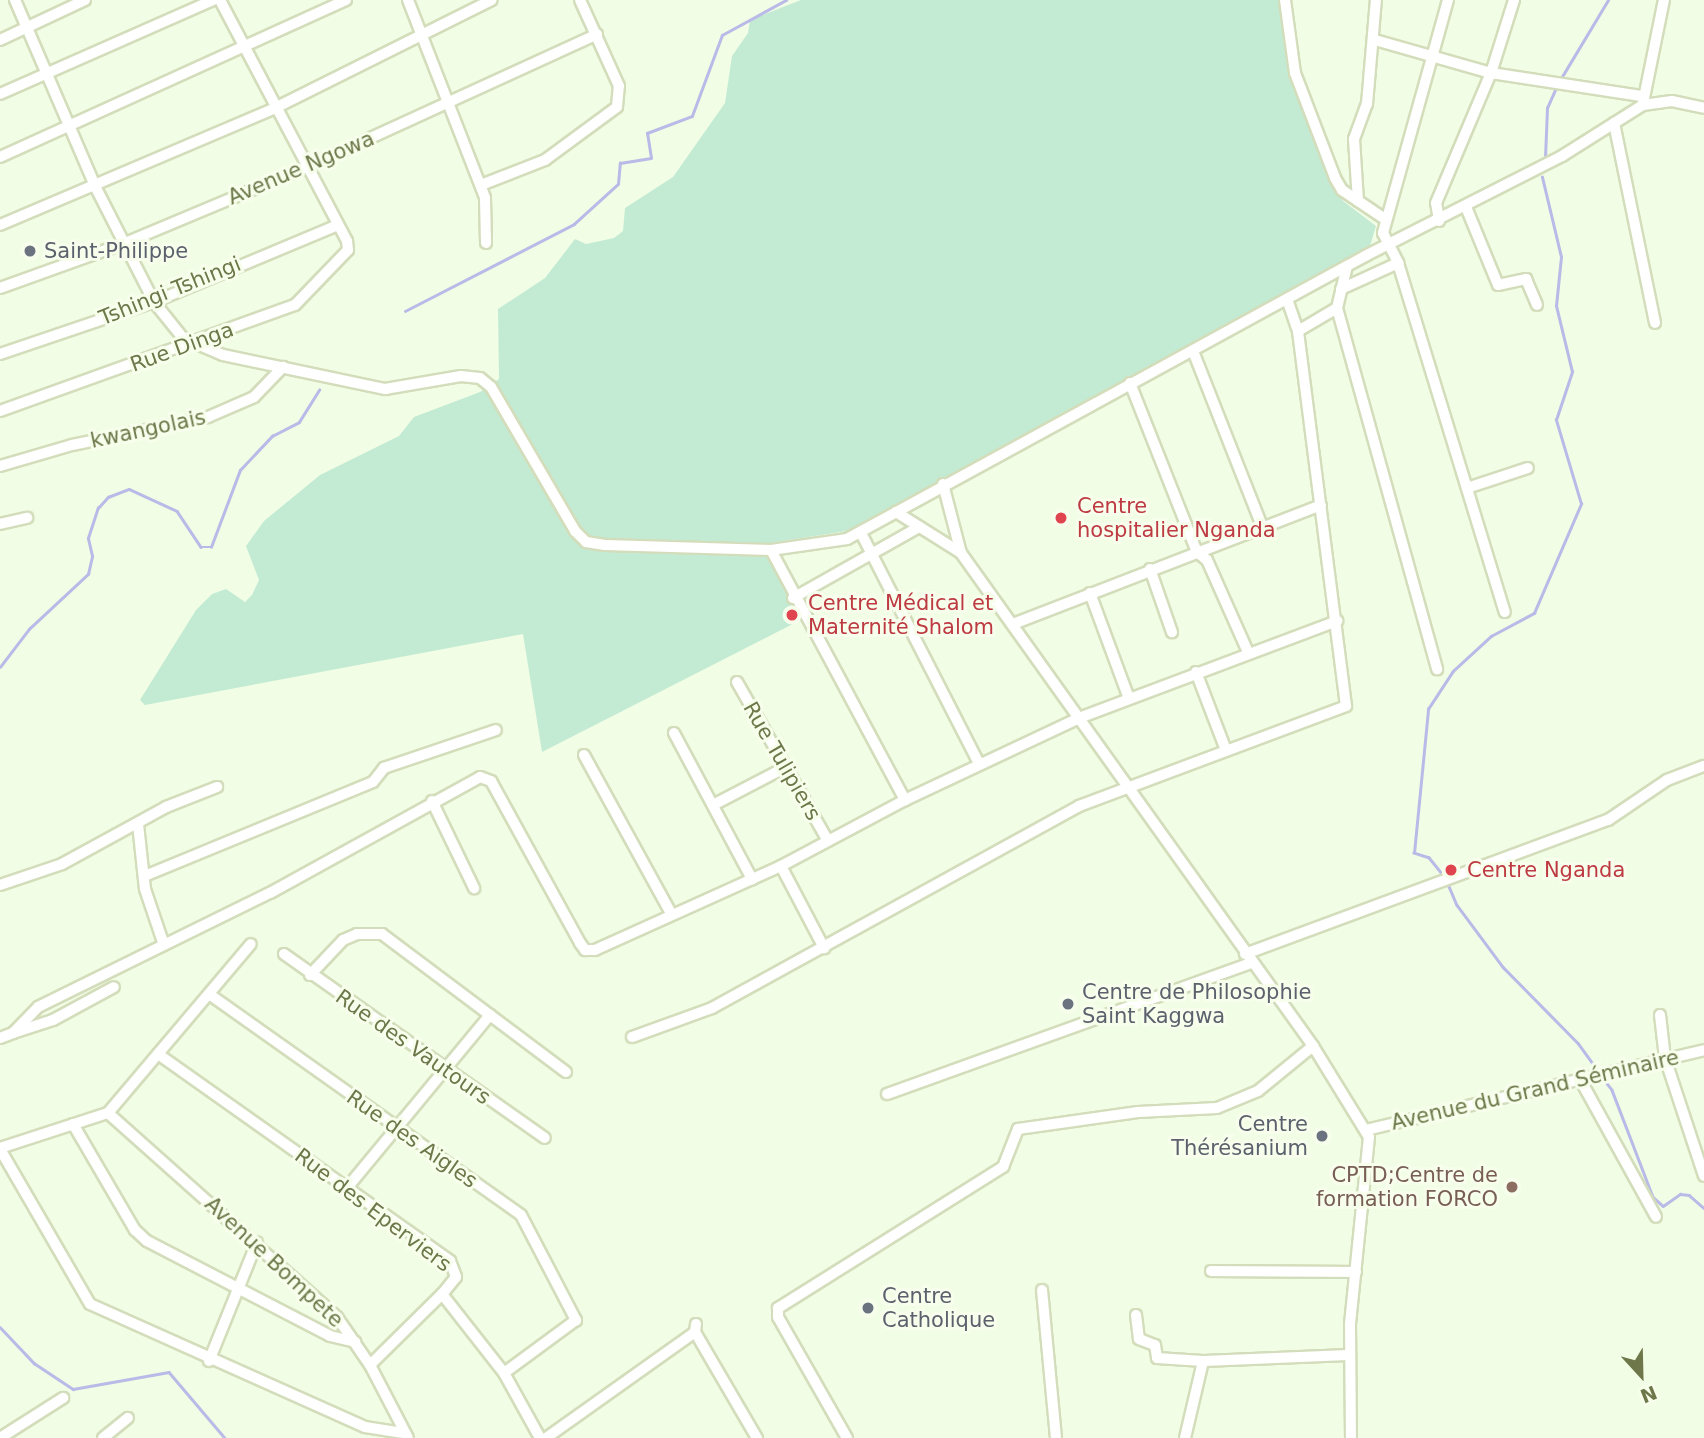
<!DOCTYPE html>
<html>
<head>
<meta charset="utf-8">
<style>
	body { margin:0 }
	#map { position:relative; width:1704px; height:1438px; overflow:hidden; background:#f2fde5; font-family:"DejaVu Sans",sans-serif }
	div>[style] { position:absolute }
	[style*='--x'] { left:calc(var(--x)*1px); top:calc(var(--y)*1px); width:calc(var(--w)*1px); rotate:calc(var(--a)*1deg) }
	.green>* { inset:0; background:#c3ebd4 }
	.stream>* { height:2.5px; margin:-1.25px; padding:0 1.25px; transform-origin:1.25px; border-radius:1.25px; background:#b9bae7 }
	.roads { filter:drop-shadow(2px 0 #d3ddbb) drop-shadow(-2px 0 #d3ddbb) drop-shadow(0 2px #d3ddbb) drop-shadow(0 -2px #d3ddbb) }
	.minor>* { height:10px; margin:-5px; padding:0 5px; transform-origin:5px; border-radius:5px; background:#fff }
	.dots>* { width:19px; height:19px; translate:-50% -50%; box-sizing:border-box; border:4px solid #f7ffec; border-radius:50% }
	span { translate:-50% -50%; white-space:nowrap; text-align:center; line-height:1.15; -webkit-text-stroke:6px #f7ffec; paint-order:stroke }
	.street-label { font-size:21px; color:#6e7749 }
	.worship-label { font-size:21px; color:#5b616d }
	.left { translate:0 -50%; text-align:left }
	.right { translate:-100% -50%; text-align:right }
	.health-label { font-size:21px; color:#be3a42 }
	.education-label { font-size:21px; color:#785e54 }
	.north { position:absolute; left:1606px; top:1340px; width:70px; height:70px; -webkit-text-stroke:5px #f7ffec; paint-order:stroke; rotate:158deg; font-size:19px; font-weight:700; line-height:28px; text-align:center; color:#6e7749 }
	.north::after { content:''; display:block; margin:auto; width:24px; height:32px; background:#6e7749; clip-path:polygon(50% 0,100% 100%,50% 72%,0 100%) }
</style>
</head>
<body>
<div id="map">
	<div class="green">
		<i style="clip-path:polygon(801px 0,1281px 0,1299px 97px,1333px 186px,1343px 201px,1376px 226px,1370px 246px,1243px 320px,847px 531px,764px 544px,794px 606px,786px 609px,793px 624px,542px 752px,523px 634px,145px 705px,140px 700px,196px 610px,212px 594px,226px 589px,245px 602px,252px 595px,259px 580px,246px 546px,264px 521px,320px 475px,399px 436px,414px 417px,480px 392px,499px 379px,498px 309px,545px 278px,575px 239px,586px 244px,614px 238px,623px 231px,625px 208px,673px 177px,725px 103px,732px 56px,748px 33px,750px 20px)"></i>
	</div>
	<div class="stream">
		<i style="--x:1560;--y:80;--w:93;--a:-59"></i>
		<i style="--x:1545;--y:158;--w:50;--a:-87.7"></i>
		<i style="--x:1547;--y:108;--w:24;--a:-66"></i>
		<i style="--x:405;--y:311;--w:190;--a:-27.2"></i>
		<i style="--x:574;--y:224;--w:59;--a:-42.3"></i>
		<i style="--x:618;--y:184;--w:21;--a:-85"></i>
		<i style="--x:620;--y:163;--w:31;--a:-9"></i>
		<i style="--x:651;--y:158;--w:25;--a:-99"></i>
		<i style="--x:647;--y:133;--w:48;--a:-20.7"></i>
		<i style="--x:692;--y:116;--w:86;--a:-69.7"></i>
		<i style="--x:722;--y:35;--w:73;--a:-28.7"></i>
		<i style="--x:0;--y:667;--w:48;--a:-52.7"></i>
		<i style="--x:29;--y:629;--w:81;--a:-43"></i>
		<i style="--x:88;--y:574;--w:18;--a:-77"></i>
		<i style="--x:92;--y:556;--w:18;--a:-103"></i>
		<i style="--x:88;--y:538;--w:32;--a:-72"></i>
		<i style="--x:98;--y:508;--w:15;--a:-48"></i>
		<i style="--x:108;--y:497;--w:22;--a:-21"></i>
		<i style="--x:129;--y:489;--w:53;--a:24.6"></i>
		<i style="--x:177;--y:511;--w:43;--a:56.3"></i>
		<i style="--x:201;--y:547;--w:10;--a:0"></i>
		<i style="--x:211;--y:547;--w:82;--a:-69.4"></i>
		<i style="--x:240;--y:470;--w:47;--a:-46.7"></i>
		<i style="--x:272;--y:436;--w:30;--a:-27"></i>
		<i style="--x:299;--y:422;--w:38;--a:-58"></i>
		<i style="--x:1445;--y:878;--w:26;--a:-129"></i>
		<i style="--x:1429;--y:858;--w:16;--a:-162"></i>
		<i style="--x:1414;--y:853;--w:145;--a:-84.4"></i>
		<i style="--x:1428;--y:709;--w:45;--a:-56.7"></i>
		<i style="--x:1453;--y:671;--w:52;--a:-42.6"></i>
		<i style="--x:1491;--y:636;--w:49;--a:-28.1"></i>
		<i style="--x:1534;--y:613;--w:119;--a:-66.7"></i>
		<i style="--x:1581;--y:504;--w:88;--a:-106.6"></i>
		<i style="--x:1556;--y:420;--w:51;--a:-71.6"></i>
		<i style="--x:1572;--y:372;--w:68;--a:-103.6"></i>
		<i style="--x:1556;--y:306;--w:49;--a:-84.2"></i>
		<i style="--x:1561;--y:257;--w:82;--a:-103.4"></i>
		<i style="--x:1448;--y:884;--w:23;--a:67"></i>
		<i style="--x:1457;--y:905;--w:77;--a:53.4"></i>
		<i style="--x:1503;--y:967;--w:107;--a:45.4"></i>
		<i style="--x:1578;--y:1043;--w:34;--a:54"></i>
		<i style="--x:1602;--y:1077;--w:16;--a:52"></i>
		<i style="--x:1612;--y:1090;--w:115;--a:69"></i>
		<i style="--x:1653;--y:1197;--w:13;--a:42"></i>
		<i style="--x:1663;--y:1206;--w:21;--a:-35"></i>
		<i style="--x:1680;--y:1194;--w:9;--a:6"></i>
		<i style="--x:1689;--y:1195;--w:20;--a:41"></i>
		<i style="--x:0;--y:1327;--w:50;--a:46.6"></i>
		<i style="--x:34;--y:1363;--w:47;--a:33.7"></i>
		<i style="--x:73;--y:1389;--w:97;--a:-10"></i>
		<i style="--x:169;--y:1372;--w:87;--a:49.7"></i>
	</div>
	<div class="roads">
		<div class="minor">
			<i style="--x:15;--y:0;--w:205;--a:66.7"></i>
			<i style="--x:96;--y:188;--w:128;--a:63"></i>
			<i style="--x:154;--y:302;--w:46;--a:51.1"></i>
			<i style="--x:183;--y:338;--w:43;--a:23"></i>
			<i style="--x:223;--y:355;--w:166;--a:11.9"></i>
			<i style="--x:385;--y:389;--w:77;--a:-9.7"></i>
			<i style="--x:461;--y:376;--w:19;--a:6"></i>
			<i style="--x:480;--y:378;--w:14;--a:39"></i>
			<i style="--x:491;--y:387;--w:167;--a:59.7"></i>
			<i style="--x:575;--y:531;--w:16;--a:45"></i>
			<i style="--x:586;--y:542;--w:19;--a:9"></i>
			<i style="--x:605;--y:545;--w:166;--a:1.7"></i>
			<i style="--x:771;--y:550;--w:77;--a:-8.2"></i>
			<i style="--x:847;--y:539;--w:592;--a:-28.64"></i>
			<i style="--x:1367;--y:255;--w:219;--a:-26.9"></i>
			<i style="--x:1562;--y:156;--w:96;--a:-32.2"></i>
			<i style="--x:1643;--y:105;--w:29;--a:-8"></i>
			<i style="--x:1672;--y:101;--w:33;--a:12"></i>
			<i style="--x:408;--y:0;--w:212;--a:68.7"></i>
			<i style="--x:485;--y:198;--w:45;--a:88.7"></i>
			<i style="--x:1285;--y:0;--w:74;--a:82.2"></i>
			<i style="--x:1295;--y:73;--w:112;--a:69.1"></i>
			<i style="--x:1335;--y:178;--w:14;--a:60"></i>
			<i style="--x:1342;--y:190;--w:52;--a:34"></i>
			<i style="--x:1448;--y:0;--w:242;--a:105.6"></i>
			<i style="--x:1383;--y:233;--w:34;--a:63"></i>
			<i style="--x:1398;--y:263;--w:365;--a:73"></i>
			<i style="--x:0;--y:40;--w:94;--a:-25.2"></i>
			<i style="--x:1375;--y:40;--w:121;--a:15.9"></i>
			<i style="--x:1491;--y:73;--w:152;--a:8.7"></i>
			<i style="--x:0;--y:94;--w:233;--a:-23.8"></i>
			<i style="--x:1643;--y:103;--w:105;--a:-78.5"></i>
			<i style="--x:1614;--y:123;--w:204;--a:78.4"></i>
			<i style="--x:0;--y:157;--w:380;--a:-24.4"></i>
			<i style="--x:481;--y:185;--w:69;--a:-21.3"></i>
			<i style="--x:545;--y:160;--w:89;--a:-36.4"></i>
			<i style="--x:617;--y:107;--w:21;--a:-85"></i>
			<i style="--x:619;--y:86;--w:94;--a:-114.4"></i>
			<i style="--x:1358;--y:201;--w:62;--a:-93.7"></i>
			<i style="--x:1354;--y:139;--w:37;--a:-70"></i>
			<i style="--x:1367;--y:104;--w:104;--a:-85.1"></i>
			<i style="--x:1466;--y:207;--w:84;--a:67.7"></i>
			<i style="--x:1498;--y:285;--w:29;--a:-12"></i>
			<i style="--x:1526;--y:279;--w:28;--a:67"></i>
			<i style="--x:1439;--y:221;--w:18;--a:-99"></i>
			<i style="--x:1436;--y:203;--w:141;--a:-67.1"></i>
			<i style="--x:1491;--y:73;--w:77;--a:-72.5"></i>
			<i style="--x:0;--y:225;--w:299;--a:-23"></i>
			<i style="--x:275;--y:108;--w:242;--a:-26.5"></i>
			<i style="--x:0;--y:288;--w:133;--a:-19.8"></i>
			<i style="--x:125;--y:243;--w:197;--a:-22.7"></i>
			<i style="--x:307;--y:167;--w:319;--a:-24.6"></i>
			<i style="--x:1341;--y:289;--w:63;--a:-24.5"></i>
			<i style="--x:1337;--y:308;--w:375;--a:74.5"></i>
			<i style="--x:1298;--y:331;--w:45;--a:-30.5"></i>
			<i style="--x:1337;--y:308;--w:43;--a:-76.6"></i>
			<i style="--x:1193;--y:351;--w:188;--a:68.5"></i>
			<i style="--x:0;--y:354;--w:163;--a:-18.7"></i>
			<i style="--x:154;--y:302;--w:199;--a:-22.7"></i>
			<i style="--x:1130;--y:383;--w:182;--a:68.4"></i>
			<i style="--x:1197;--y:552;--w:13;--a:39"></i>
			<i style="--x:1207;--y:560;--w:101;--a:66"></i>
			<i style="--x:0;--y:411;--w:313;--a:-19.8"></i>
			<i style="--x:295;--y:305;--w:76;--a:-46.1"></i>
			<i style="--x:348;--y:250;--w:9;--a:-96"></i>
			<i style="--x:347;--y:241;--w:272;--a:-117.8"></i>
			<i style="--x:0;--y:466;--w:75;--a:-16.3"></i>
			<i style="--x:72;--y:445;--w:139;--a:-11.6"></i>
			<i style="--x:208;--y:417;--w:50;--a:-23.5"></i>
			<i style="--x:254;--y:397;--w:42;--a:-46"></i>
			<i style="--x:943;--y:484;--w:71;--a:75.4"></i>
			<i style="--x:961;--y:553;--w:606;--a:54.47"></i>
			<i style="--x:1313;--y:1046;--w:107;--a:58.4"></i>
			<i style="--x:1369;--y:1137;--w:189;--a:95.8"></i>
			<i style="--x:1350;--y:1325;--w:113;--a:89.5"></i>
			<i style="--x:1467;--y:488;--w:64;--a:-18.2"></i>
			<i style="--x:896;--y:512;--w:77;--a:32.2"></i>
			<i style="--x:0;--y:524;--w:28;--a:-13"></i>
			<i style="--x:861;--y:533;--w:259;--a:62.9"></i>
			<i style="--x:771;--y:550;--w:284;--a:61.8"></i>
			<i style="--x:1150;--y:569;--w:67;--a:70.8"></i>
			<i style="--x:1090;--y:593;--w:110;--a:69.7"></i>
			<i style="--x:793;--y:598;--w:145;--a:-29.4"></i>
			<i style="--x:1013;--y:624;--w:330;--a:-21.1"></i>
			<i style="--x:1196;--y:672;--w:84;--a:69"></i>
			<i style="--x:737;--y:682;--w:181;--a:60.2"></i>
			<i style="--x:674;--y:733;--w:166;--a:61.9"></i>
			<i style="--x:584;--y:755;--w:180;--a:61.2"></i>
			<i style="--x:432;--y:801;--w:97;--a:64.2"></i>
			<i style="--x:713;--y:805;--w:82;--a:-27.5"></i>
			<i style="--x:138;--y:824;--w:65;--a:83.9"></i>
			<i style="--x:145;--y:889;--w:59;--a:71.3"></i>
			<i style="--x:781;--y:866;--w:93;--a:62.3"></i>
			<i style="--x:147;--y:875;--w:244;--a:-22.4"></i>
			<i style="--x:373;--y:782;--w:18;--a:-52"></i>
			<i style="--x:384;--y:768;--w:118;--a:-18.7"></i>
			<i style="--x:0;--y:885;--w:65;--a:-18.7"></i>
			<i style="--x:62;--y:864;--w:119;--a:-28.7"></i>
			<i style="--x:166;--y:807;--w:55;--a:-21.4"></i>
			<i style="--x:284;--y:954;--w:319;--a:35.2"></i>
			<i style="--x:1245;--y:954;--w:387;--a:-20.3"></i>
			<i style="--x:1608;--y:820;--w:71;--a:-34.1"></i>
			<i style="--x:1667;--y:780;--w:40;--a:-21"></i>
			<i style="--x:310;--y:975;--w:48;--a:-46.7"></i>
			<i style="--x:343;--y:940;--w:15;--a:-23"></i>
			<i style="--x:357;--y:934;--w:25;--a:0"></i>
			<i style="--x:382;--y:934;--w:230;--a:36.9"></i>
			<i style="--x:209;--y:994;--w:382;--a:35.3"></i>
			<i style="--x:521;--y:1215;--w:119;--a:62.4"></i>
			<i style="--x:576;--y:1320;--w:89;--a:143.6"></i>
			<i style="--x:1660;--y:1015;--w:43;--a:83.4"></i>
			<i style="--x:1665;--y:1058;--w:124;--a:71.7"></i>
			<i style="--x:13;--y:1033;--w:42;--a:-18"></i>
			<i style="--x:53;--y:1020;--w:69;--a:-28.4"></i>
			<i style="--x:632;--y:1037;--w:85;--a:-19.9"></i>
			<i style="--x:712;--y:1008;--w:419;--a:-28.8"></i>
			<i style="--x:1079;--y:806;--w:285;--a:-20.5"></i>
			<i style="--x:1346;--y:706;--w:378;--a:-97.3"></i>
			<i style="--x:1298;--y:331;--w:34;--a:-109"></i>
			<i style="--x:0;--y:1038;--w:14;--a:-21"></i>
			<i style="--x:13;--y:1033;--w:36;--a:-46"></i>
			<i style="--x:38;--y:1007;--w:258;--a:-26.2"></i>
			<i style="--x:270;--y:893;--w:240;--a:-28.9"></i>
			<i style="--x:480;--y:777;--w:12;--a:20"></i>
			<i style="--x:491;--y:781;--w:185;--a:61.2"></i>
			<i style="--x:580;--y:943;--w:9;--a:54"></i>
			<i style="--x:585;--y:950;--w:10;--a:0"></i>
			<i style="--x:595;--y:950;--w:204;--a:-24.3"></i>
			<i style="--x:781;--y:866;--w:140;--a:-28"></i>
			<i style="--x:905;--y:800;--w:192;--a:-25.2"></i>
			<i style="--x:1079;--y:718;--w:276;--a:-20.6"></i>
			<i style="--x:158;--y:1054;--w:358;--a:35.3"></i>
			<i style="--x:450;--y:1261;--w:17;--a:69"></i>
			<i style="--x:456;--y:1277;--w:22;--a:129"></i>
			<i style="--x:442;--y:1294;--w:100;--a:51.9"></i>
			<i style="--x:504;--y:1373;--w:74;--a:61"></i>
			<i style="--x:1581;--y:1081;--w:155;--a:61.1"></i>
			<i style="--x:887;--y:1094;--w:387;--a:-19.8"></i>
			<i style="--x:108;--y:1113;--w:307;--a:41.7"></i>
			<i style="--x:337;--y:1317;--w:58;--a:55.5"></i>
			<i style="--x:370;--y:1365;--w:82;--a:62.5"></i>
			<i style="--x:73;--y:1124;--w:123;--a:59.7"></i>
			<i style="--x:135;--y:1230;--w:16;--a:43"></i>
			<i style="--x:147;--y:1241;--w:206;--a:27.4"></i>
			<i style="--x:330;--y:1336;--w:26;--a:13"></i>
			<i style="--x:1366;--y:1130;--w:347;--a:-13.3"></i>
			<i style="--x:0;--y:1148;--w:114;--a:-18"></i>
			<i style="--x:108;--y:1113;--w:221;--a:-49.8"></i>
			<i style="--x:0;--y:1149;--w:179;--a:59.9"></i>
			<i style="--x:90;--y:1304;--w:301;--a:24.1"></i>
			<i style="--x:365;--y:1427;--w:37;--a:9"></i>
			<i style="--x:346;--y:1189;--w:226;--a:-50.4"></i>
			<i style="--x:1211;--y:1271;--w:145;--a:0.4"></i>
			<i style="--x:1042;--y:1290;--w:149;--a:84.6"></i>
			<i style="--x:1136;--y:1315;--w:24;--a:83"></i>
			<i style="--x:1139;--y:1339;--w:17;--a:21"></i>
			<i style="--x:1155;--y:1345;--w:13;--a:81"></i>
			<i style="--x:1157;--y:1358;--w:46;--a:3.7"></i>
			<i style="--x:696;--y:1324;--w:8;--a:97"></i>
			<i style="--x:695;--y:1332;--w:123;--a:59.7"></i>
			<i style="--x:209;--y:1361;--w:128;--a:-68"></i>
			<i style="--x:370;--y:1365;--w:101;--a:-44.6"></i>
			<i style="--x:0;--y:1438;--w:75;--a:-32.4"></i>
			<i style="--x:103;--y:1438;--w:32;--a:-39"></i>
			<i style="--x:546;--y:1438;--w:183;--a:-35.4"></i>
			<i style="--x:847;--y:1438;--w:139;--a:-119.7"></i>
			<i style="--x:778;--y:1317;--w:9;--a:-90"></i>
			<i style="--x:778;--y:1308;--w:266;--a:-32.1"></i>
			<i style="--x:1003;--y:1167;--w:41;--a:-68.5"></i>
			<i style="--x:1018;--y:1129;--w:121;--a:-8.1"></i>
			<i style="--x:1138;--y:1112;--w:79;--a:-2.9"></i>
			<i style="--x:1217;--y:1108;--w:44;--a:-22.5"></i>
			<i style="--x:1258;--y:1091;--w:71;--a:-39.3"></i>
			<i style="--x:1185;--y:1438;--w:79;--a:-76.8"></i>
			<i style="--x:1203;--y:1361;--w:146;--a:-2.4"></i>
		</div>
	</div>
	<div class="dots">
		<i style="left:30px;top:251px;background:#6b7280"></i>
		<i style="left:1061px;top:518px;background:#e0444e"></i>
		<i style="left:792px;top:615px;background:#e0444e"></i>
		<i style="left:1451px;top:870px;background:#e0444e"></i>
		<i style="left:1068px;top:1004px;background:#6b7280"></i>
		<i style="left:1322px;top:1136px;background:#6b7280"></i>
		<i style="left:1512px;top:1187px;background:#8d6e63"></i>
		<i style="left:868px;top:1308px;background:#6b7280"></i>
	</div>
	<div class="street-label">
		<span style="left:301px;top:168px;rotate:-23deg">Avenue Ngowa</span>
		<span style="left:170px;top:291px;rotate:-22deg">Tshingi Tshingi</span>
		<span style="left:182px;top:347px;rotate:-20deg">Rue Dinga</span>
		<span style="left:148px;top:429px;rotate:-12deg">kwangolais</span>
		<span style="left:782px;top:761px;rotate:60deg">Rue Tulipiers</span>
		<span style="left:413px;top:1047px;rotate:35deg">Rue des Vautours</span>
		<span style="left:1535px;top:1090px;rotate:-13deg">Avenue du Grand Séminaire</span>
		<span style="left:412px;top:1139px;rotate:35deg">Rue des Aigles</span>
		<span style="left:373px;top:1210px;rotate:37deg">Rue des Eperviers</span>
		<span style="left:274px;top:1262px;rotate:43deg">Avenue Bompete</span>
	</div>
	<div class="worship-label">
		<span class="left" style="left:44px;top:251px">Saint-Philippe</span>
		<span class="left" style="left:1082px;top:1004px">Centre de Philosophie<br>Saint Kaggwa</span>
		<span class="right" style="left:1308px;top:1136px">Centre<br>Thérésanium</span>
		<span class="left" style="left:882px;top:1308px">Centre<br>Catholique</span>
	</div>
	<div class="health-label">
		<span class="left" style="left:1077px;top:518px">Centre<br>hospitalier Nganda</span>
		<span class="left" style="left:808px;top:615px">Centre Médical et<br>Maternité Shalom</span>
		<span class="left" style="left:1467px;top:870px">Centre Nganda</span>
	</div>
	<div class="education-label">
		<span class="right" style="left:1498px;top:1187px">CPTD;Centre de<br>formation FORCO</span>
	</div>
	<div class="north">N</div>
</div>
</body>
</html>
